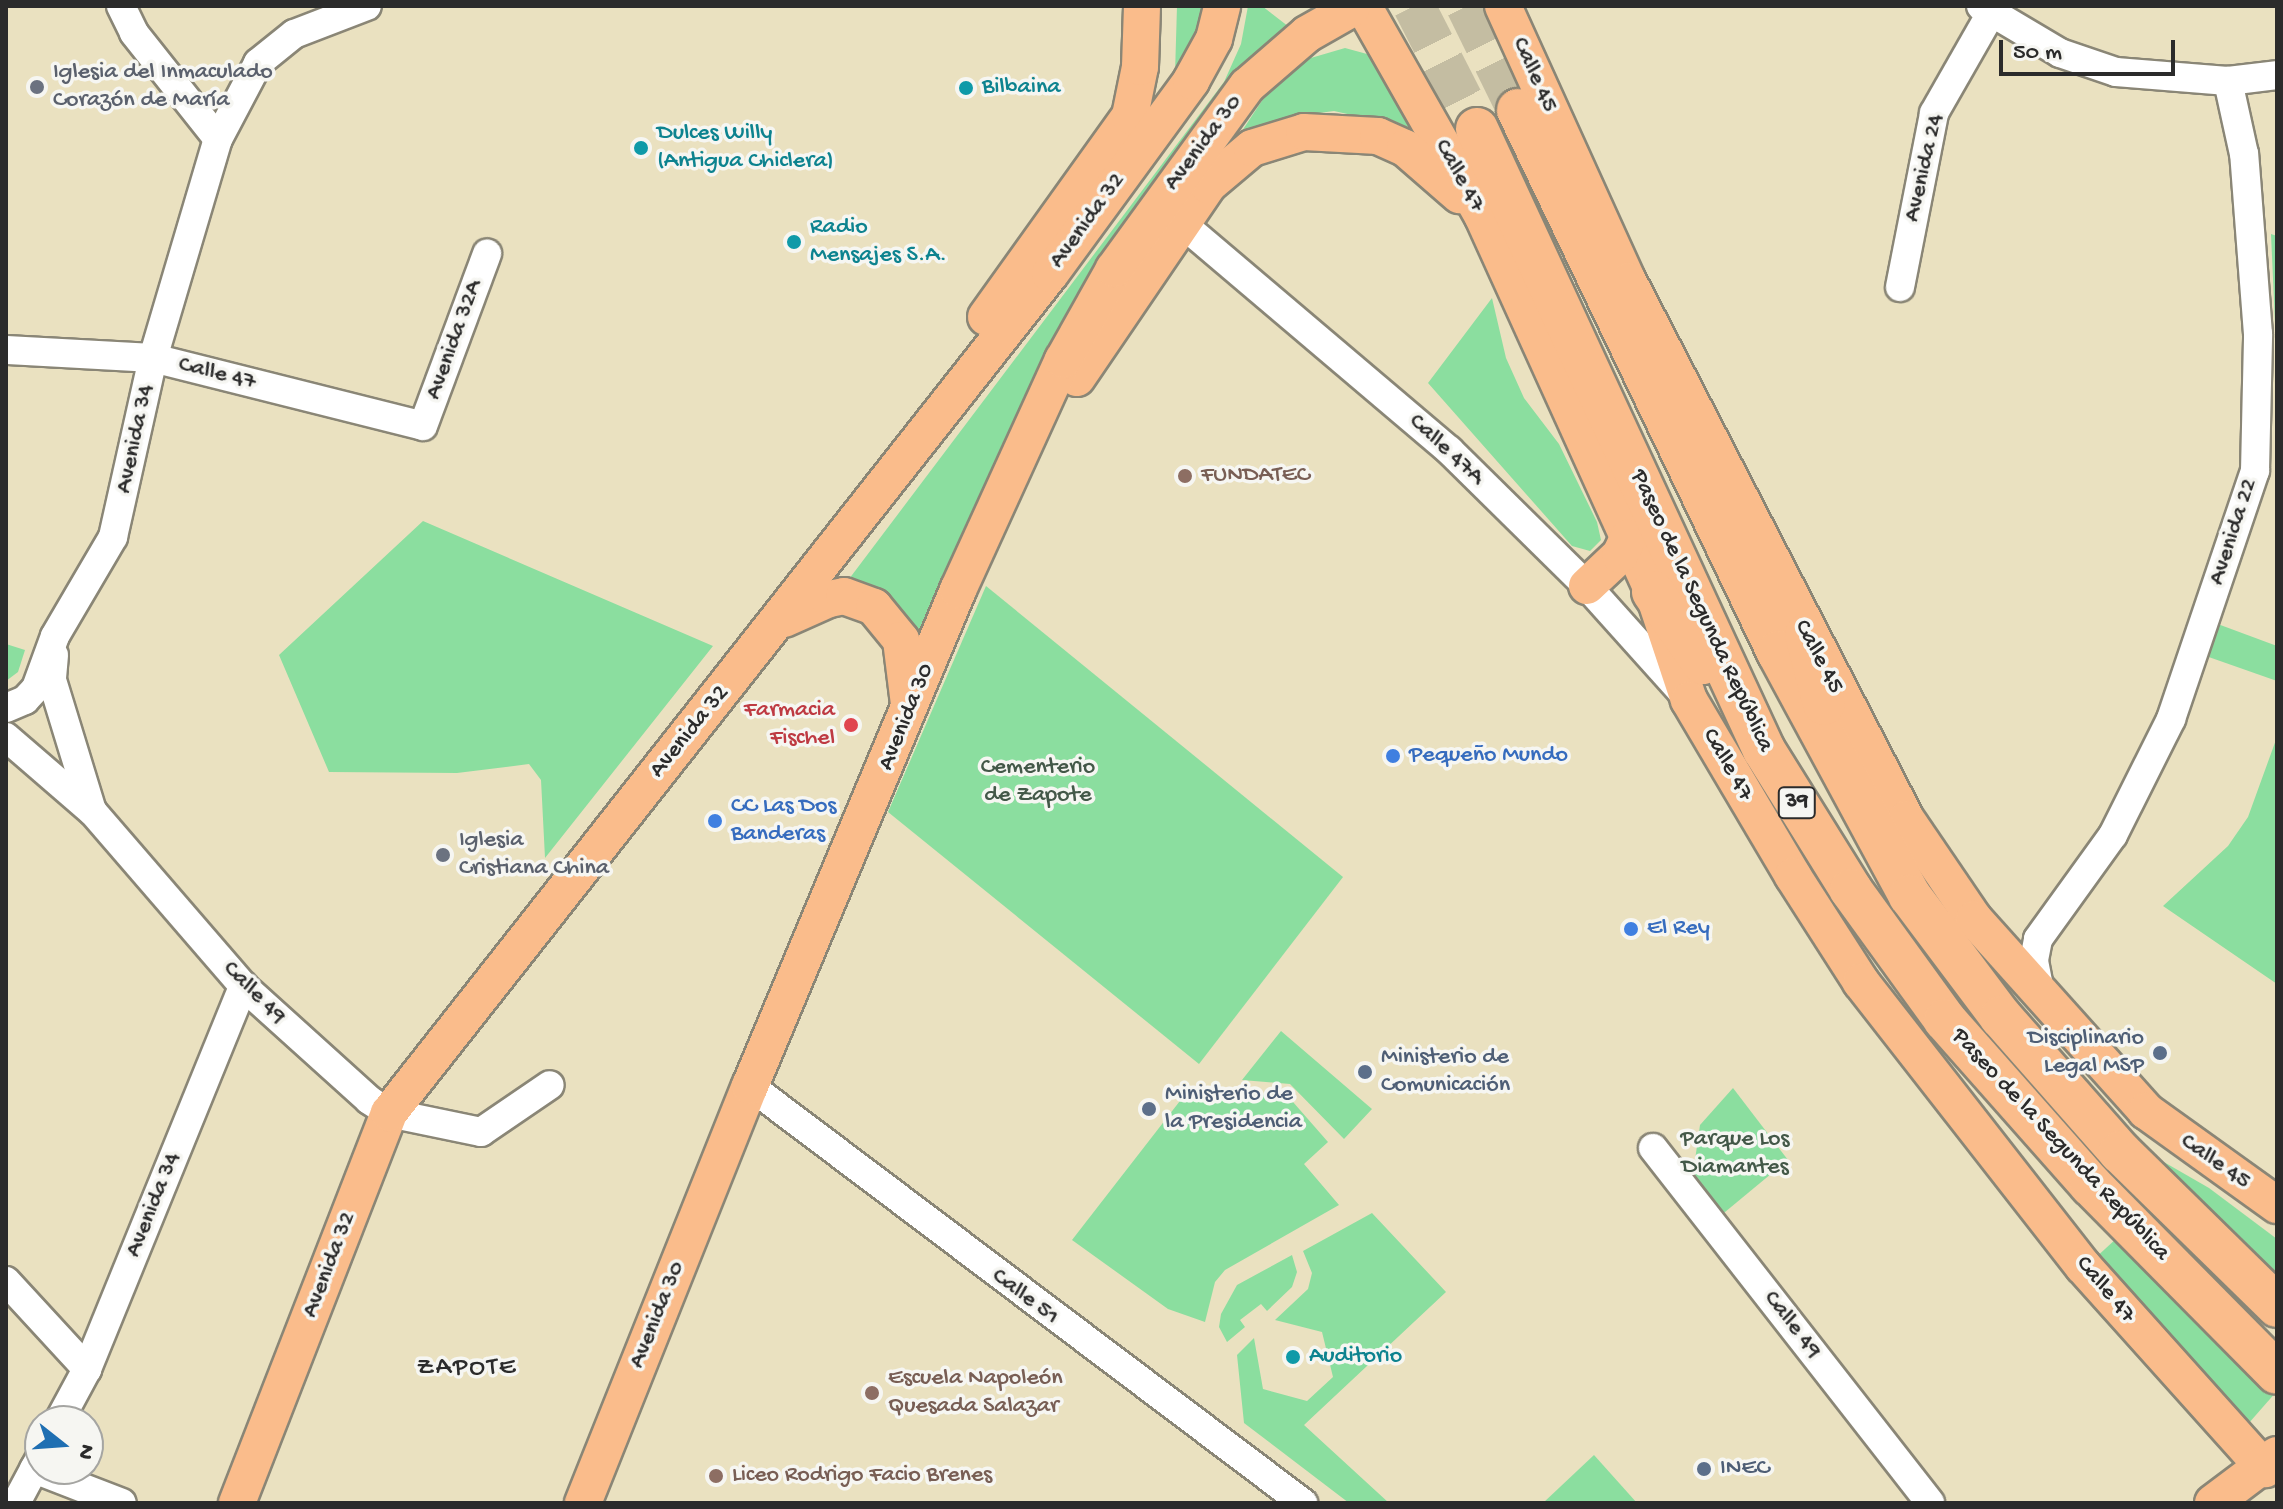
<!DOCTYPE html>
<html>
<head>
<meta charset="utf-8">
<style>
	body { margin:0 }
	#map { position:relative; width:2283px; height:1509px; overflow:hidden; background:#eae1c0; font-family:"Gochi Hand",sans-serif }
	div>[style] { position:absolute }
	[style*='--x'] { left:calc(var(--x)*1px); top:calc(var(--y)*1px); width:calc(var(--w)*1px); rotate:calc(var(--a)*1deg) }
	.green>* { inset:0; background:#8bde9f }
	.highway-tunnel>* { height:42px; margin-top:-21px; transform-origin:0; background:repeating-linear-gradient(90deg,#c4bda2 0 42px,transparent 0 63px) }
	.roads { filter:drop-shadow(2px 0 #8a8676) drop-shadow(-2px 0 #8a8676) drop-shadow(0 2px #8a8676) drop-shadow(0 -2px #8a8676) }
	.minor>* { height:28px; margin:-14px; padding:0 14px; transform-origin:14px; border-radius:14px; background:#fff }
	.major>* { height:36px; margin:-18px; padding:0 18px; transform-origin:18px; border-radius:18px; background:#fabc8b }
	.highway>* { height:42px; margin:-21px; padding:0 21px; transform-origin:21px; border-radius:21px; background:#fabc8b }
	.dots>* { width:22px; height:22px; translate:-50% -50%; box-sizing:border-box; border:4px solid #f6f6f2; border-radius:50% }
	span { translate:-50% -50%; white-space:nowrap; text-align:center; line-height:1.15; -webkit-text-stroke:7px #f6f6f2; paint-order:stroke }
	.shield-label span { padding:2px 6px; background:#f6f6f2; border:2px solid; border-radius:6px; -webkit-text-stroke-width:0 }
	.shield-label { font-size:22px; color:#2b2b2b; font-weight:700 }
	.worship-label { font-size:24px; color:#5b616d }
	.left { translate:0 -50%; text-align:left }
	.street-label { font-size:24px; color:#2b2b2b }
	.culture-label { font-size:24px; color:#0d838f }
	.education-label { font-size:24px; color:#785e54 }
	.health-label { font-size:24px; color:#be3a42 }
	.right { translate:-100% -50%; text-align:right }
	.shop-label { font-size:24px; color:#366cbe }
	.park-label { font-size:24px; color:#435848 }
	.service-label { font-size:24px; color:#4e5e75 }
	.neighbourhood-label { font-size:26px; color:#2b2b2b; letter-spacing:2px }
	.frame { position:absolute; inset:0; border:8px solid #2b2b2b; pointer-events:none }
	.north { position:absolute; left:24px; top:1405px; width:80px; height:80px; box-sizing:border-box; background:#f6f6f2; border:2px solid #a5a5a2; border-radius:50%; rotate:107deg; font-size:22px; font-weight:700; line-height:32px; text-align:center; color:#2b2b2b }
	.north::after { content:''; display:block; margin:auto; width:28px; height:36px; background:#1f6fb2; clip-path:polygon(50% 0,100% 100%,50% 72%,0 100%) }
	.scale { position:absolute; left:1999px; top:40px; width:176px; height:36px; box-sizing:border-box; border:4px solid #2b2b2b; border-top:0; padding-left:10px; font-size:24px; line-height:28px; white-space:nowrap; color:#2b2b2b; -webkit-text-stroke:6px #f6f6f2; paint-order:stroke }
</style>
</head>
<body>
<div id="map">
	<div class="green">
		<i style="clip-path:polygon(1177px 6px,1204px 6px,1193px 44px,1175px 74px)"></i>
		<i style="clip-path:polygon(1248px 6px,1262px 6px,1293px 30px,1278px 38px,923px 635px,893px 602px,843px 587px,1224px 82px,1241px 44px)"></i>
		<i style="clip-path:polygon(1345px 48px,1367px 54px,1391px 71px,1430px 144px,1392px 124px,1334px 111px,1289px 117px,1236px 140px,1277px 78px,1304px 60px)"></i>
		<i style="clip-path:polygon(2271px 234px,2277px 236px,2277px 323px,2275px 323px)"></i>
		<i style="clip-path:polygon(1492px 298px,1506px 358px,1524px 398px,1559px 444px,1597px 522px,1601px 540px,1590px 551px,1572px 546px,1428px 383px)"></i>
		<i style="clip-path:polygon(423px 521px,713px 646px,545px 858px,541px 780px,529px 764px,457px 773px,329px 772px,279px 655px)"></i>
		<i style="clip-path:polygon(986px 586px,1343px 877px,1199px 1064px,888px 812px)"></i>
		<i style="clip-path:polygon(2215px 623px,2277px 646px,2277px 681px,2203px 655px)"></i>
		<i style="clip-path:polygon(6px 644px,25px 650px,18px 672px,6px 681px)"></i>
		<i style="clip-path:polygon(2277px 737px,2277px 984px,2163px 906px,2228px 846px,2248px 817px)"></i>
		<i style="clip-path:polygon(1281px 1031px,1372px 1109px,1344px 1139px,1290px 1084px,1242px 1080px)"></i>
		<i style="clip-path:polygon(1733px 1088px,1788px 1160px,1719px 1217px,1692px 1181px,1700px 1125px)"></i>
		<i style="clip-path:polygon(1286px 1094px,1328px 1142px,1304px 1164px,1339px 1205px,1225px 1270px,1215px 1282px,1205px 1322px,1168px 1309px,1072px 1240px,1183px 1097px)"></i>
		<i style="clip-path:polygon(2143px 1150px,2209px 1188px,2277px 1239px,2277px 1293px)"></i>
		<i style="clip-path:polygon(1372px 1213px,1446px 1292px,1304px 1425px,1389px 1503px,1349px 1503px,1244px 1423px,1237px 1355px,1254px 1338px,1263px 1389px,1307px 1401px,1333px 1377px,1322px 1332px,1275px 1320px,1308px 1289px,1312px 1273px,1303px 1251px)"></i>
		<i style="clip-path:polygon(2117px 1238px,2277px 1391px,2241px 1432px,2093px 1260px)"></i>
		<i style="clip-path:polygon(1292px 1255px,1297px 1272px,1292px 1287px,1267px 1311px,1261px 1304px,1240px 1320px,1245px 1327px,1227px 1342px,1219px 1327px,1221px 1314px,1237px 1285px)"></i>
		<i style="clip-path:polygon(1594px 1455px,1637px 1503px,1543px 1503px)"></i>
	</div>
	<div class="highway-tunnel">
		<i style="--x:1414;--y:6;--w:138;--a:62.9"></i>
		<i style="--x:1467;--y:6;--w:116;--a:63.9"></i>
	</div>
	<div class="roads">
		<div class="minor">
			<i style="--x:121;--y:6;--w:30;--a:64"></i>
			<i style="--x:134;--y:33;--w:135;--a:51.6"></i>
			<i style="--x:1981;--y:6;--w:92;--a:30.7"></i>
			<i style="--x:2060;--y:53;--w:59;--a:18.7"></i>
			<i style="--x:2116;--y:72;--w:112;--a:4.6"></i>
			<i style="--x:2228;--y:81;--w:49;--a:-7"></i>
			<i style="--x:1180;--y:222;--w:353;--a:40.3"></i>
			<i style="--x:1449;--y:450;--w:194;--a:44.6"></i>
			<i style="--x:1587;--y:586;--w:145;--a:48.1"></i>
			<i style="--x:1900;--y:287;--w:177;--a:-78.9"></i>
			<i style="--x:1934;--y:113;--w:115;--a:-60.3"></i>
			<i style="--x:6;--y:350;--w:147;--a:3.1"></i>
			<i style="--x:153;--y:358;--w:278;--a:14.1"></i>
			<i style="--x:423;--y:426;--w:184;--a:-69.6"></i>
			<i style="--x:54;--y:655;--w:25;--a:95"></i>
			<i style="--x:52;--y:680;--w:137;--a:73"></i>
			<i style="--x:6;--y:708;--w:21;--a:-23"></i>
			<i style="--x:25;--y:700;--w:16;--a:-47"></i>
			<i style="--x:36;--y:688;--w:55;--a:-69.9"></i>
			<i style="--x:55;--y:636;--w:115;--a:-59.6"></i>
			<i style="--x:113;--y:537;--w:183;--a:-77.4"></i>
			<i style="--x:153;--y:358;--w:228;--a:-73.5"></i>
			<i style="--x:218;--y:139;--w:86;--a:-62.2"></i>
			<i style="--x:258;--y:63;--w:46;--a:-38.9"></i>
			<i style="--x:294;--y:34;--w:78;--a:-21"></i>
			<i style="--x:6;--y:737;--w:115;--a:40.8"></i>
			<i style="--x:93;--y:812;--w:230;--a:49.2"></i>
			<i style="--x:243;--y:986;--w:170;--a:42.1"></i>
			<i style="--x:369;--y:1100;--w:24;--a:33"></i>
			<i style="--x:389;--y:1113;--w:94;--a:11.7"></i>
			<i style="--x:481;--y:1132;--w:83;--a:-34.3"></i>
			<i style="--x:2041;--y:997;--w:38;--a:-101"></i>
			<i style="--x:2034;--y:960;--w:21;--a:-79"></i>
			<i style="--x:2038;--y:939;--w:128;--a:-54.2"></i>
			<i style="--x:2113;--y:835;--w:130;--a:-63.4"></i>
			<i style="--x:2171;--y:719;--w:262;--a:-71.3"></i>
			<i style="--x:2255;--y:471;--w:137;--a:-88.7"></i>
			<i style="--x:2258;--y:334;--w:181;--a:-94.4"></i>
			<i style="--x:2244;--y:154;--w:75;--a:-102.4"></i>
			<i style="--x:750;--y:1086;--w:693;--a:37.02"></i>
			<i style="--x:1653;--y:1148;--w:450;--a:52"></i>
			<i style="--x:6;--y:1281;--w:120;--a:47.4"></i>
			<i style="--x:59;--y:1421;--w:59;--a:-61.7"></i>
			<i style="--x:87;--y:1369;--w:414;--a:-67.8"></i>
			<i style="--x:34;--y:1469;--w:94;--a:21.1"></i>
			<i style="--x:16;--y:1503;--w:51;--a:-61.9"></i>
		</div>
		<div class="major">
			<i style="--x:1503;--y:6;--w:302;--a:65.6"></i>
			<i style="--x:1628;--y:281;--w:606;--a:62.67"></i>
			<i style="--x:1906;--y:819;--w:121;--a:55.8"></i>
			<i style="--x:1974;--y:919;--w:258;--a:48.1"></i>
			<i style="--x:2146;--y:1111;--w:161;--a:35.7"></i>
			<i style="--x:1365;--y:9;--w:239;--a:60.4"></i>
			<i style="--x:1483;--y:217;--w:412;--a:65.6"></i>
			<i style="--x:1653;--y:592;--w:114;--a:71.6"></i>
			<i style="--x:1689;--y:700;--w:204;--a:59.4"></i>
			<i style="--x:1793;--y:876;--w:126;--a:57.3"></i>
			<i style="--x:1861;--y:982;--w:360;--a:52"></i>
			<i style="--x:2083;--y:1266;--w:273;--a:48.1"></i>
			<i style="--x:986;--y:317;--w:247;--a:-54.4"></i>
			<i style="--x:1130;--y:116;--w:50;--a:-78.5"></i>
			<i style="--x:1140;--y:67;--w:61;--a:-88.1"></i>
			<i style="--x:1077;--y:378;--w:233;--a:-55.8"></i>
			<i style="--x:1208;--y:185;--w:57;--a:-40.1"></i>
			<i style="--x:1252;--y:148;--w:54;--a:-17.1"></i>
			<i style="--x:1304;--y:132;--w:74;--a:3.1"></i>
			<i style="--x:1378;--y:136;--w:30;--a:24"></i>
			<i style="--x:1405;--y:148;--w:72;--a:41"></i>
			<i style="--x:1587;--y:586;--w:45;--a:-43.2"></i>
			<i style="--x:1620;--y:555;--w:19;--a:-65"></i>
			<i style="--x:784;--y:619;--w:49;--a:-24"></i>
			<i style="--x:829;--y:599;--w:15;--a:-11"></i>
			<i style="--x:844;--y:596;--w:32;--a:20"></i>
			<i style="--x:874;--y:607;--w:43;--a:50.7"></i>
			<i style="--x:901;--y:640;--w:64;--a:82.9"></i>
			<i style="--x:237;--y:1503;--w:419;--a:-68.7"></i>
			<i style="--x:389;--y:1113;--w:1068;--a:-51.77"></i>
			<i style="--x:1050;--y:274;--w:239;--a:-53.8"></i>
			<i style="--x:1191;--y:81;--w:48;--a:-61.3"></i>
			<i style="--x:1214;--y:39;--w:34;--a:-76"></i>
			<i style="--x:583;--y:1503;--w:449;--a:-68.2"></i>
			<i style="--x:750;--y:1086;--w:538;--a:-67.25"></i>
			<i style="--x:958;--y:590;--w:253;--a:-65.5"></i>
			<i style="--x:1063;--y:360;--w:104;--a:-60.7"></i>
			<i style="--x:1114;--y:269;--w:226;--a:-54"></i>
			<i style="--x:1247;--y:86;--w:79;--a:-40.9"></i>
			<i style="--x:1307;--y:34;--w:51;--a:-29.6"></i>
			<i style="--x:2213;--y:1503;--w:80;--a:-36.9"></i>
		</div>
		<div class="highway">
			<i style="--x:1518;--y:110;--w:601;--a:64.37"></i>
			<i style="--x:1778;--y:652;--w:277;--a:61.6"></i>
			<i style="--x:1910;--y:896;--w:151;--a:53.1"></i>
			<i style="--x:2001;--y:1017;--w:180;--a:48.6"></i>
			<i style="--x:2120;--y:1152;--w:220;--a:44.4"></i>
			<i style="--x:1477;--y:129;--w:684;--a:65.2"></i>
			<i style="--x:1764;--y:750;--w:165;--a:58.1"></i>
			<i style="--x:1851;--y:890;--w:160;--a:54.1"></i>
			<i style="--x:1945;--y:1020;--w:220;--a:48.5"></i>
			<i style="--x:2091;--y:1185;--w:264;--a:45.3"></i>
			<i style="--x:1653;--y:592;--w:87;--a:54.8"></i>
			<i style="--x:1806;--y:635;--w:71;--a:75.4"></i>
		</div>
	</div>
	<div class="dots">
		<i style="left:37px;top:87px;background:#6b7280"></i>
		<i style="left:966px;top:88px;background:#0f9aa8"></i>
		<i style="left:641px;top:148px;background:#0f9aa8"></i>
		<i style="left:794px;top:242px;background:#0f9aa8"></i>
		<i style="left:1185px;top:476px;background:#8d6e63"></i>
		<i style="left:851px;top:725px;background:#e0444e"></i>
		<i style="left:1393px;top:756px;background:#3f7fe0"></i>
		<i style="left:715px;top:821px;background:#3f7fe0"></i>
		<i style="left:443px;top:855px;background:#6b7280"></i>
		<i style="left:1631px;top:929px;background:#3f7fe0"></i>
		<i style="left:2160px;top:1053px;background:#5c6f8a"></i>
		<i style="left:1365px;top:1072px;background:#5c6f8a"></i>
		<i style="left:1149px;top:1109px;background:#5c6f8a"></i>
		<i style="left:1293px;top:1357px;background:#0f9aa8"></i>
		<i style="left:872px;top:1393px;background:#8d6e63"></i>
		<i style="left:1704px;top:1469px;background:#5c6f8a"></i>
		<i style="left:716px;top:1476px;background:#8d6e63"></i>
	</div>
	<div class="shield-label">
		<span style="left:1797px;top:803px">39</span>
	</div>
	<div class="worship-label">
		<span class="left" style="left:53px;top:87px">Iglesia del Inmaculado<br>Corazón de María</span>
		<span class="left" style="left:459px;top:855px">Iglesia<br>Cristiana China</span>
	</div>
	<div class="street-label">
		<span style="left:1534px;top:75px;rotate:66deg">Calle 45</span>
		<span style="left:1204px;top:143px;rotate:-53deg">Avenida 30</span>
		<span style="left:1925px;top:168px;rotate:-77deg">Avenida 24</span>
		<span style="left:1459px;top:176px;rotate:61deg">Calle 47</span>
		<span style="left:1088px;top:221px;rotate:-54deg">Avenida 32</span>
		<span style="left:455px;top:340px;rotate:-70deg">Avenida 32A</span>
		<span style="left:217px;top:374px;rotate:14deg">Calle 47</span>
		<span style="left:136px;top:439px;rotate:-78deg">Avenida 34</span>
		<span style="left:1446px;top:450px;rotate:43deg">Calle 47A</span>
		<span style="left:2234px;top:532px;rotate:-72deg">Avenida 22</span>
		<span style="left:1701px;top:611px;rotate:65deg">Paseo de la Segunda República</span>
		<span style="left:1818px;top:657px;rotate:62deg">Calle 45</span>
		<span style="left:907px;top:717px;rotate:-68deg">Avenida 30</span>
		<span style="left:690px;top:732px;rotate:-51deg">Avenida 32</span>
		<span style="left:1727px;top:765px;rotate:60deg">Calle 47</span>
		<span style="left:254px;top:993px;rotate:45deg">Calle 49</span>
		<span style="left:2060px;top:1145px;rotate:47deg">Paseo de la Segunda República</span>
		<span style="left:2215px;top:1162px;rotate:35deg">Calle 45</span>
		<span style="left:154px;top:1205px;rotate:-68deg">Avenida 34</span>
		<span style="left:330px;top:1265px;rotate:-69deg">Avenida 32</span>
		<span style="left:2105px;top:1290px;rotate:50deg">Calle 47</span>
		<span style="left:1025px;top:1297px;rotate:37deg">Calle 51</span>
		<span style="left:658px;top:1315px;rotate:-68deg">Avenida 30</span>
		<span style="left:1792px;top:1325px;rotate:52deg">Calle 49</span>
	</div>
	<div class="culture-label">
		<span class="left" style="left:982px;top:88px">Bilbaina</span>
		<span class="left" style="left:657px;top:148px">Dulces Willy<br>(Antigua Chiclera)</span>
		<span class="left" style="left:810px;top:242px">Radio<br>Mensajes S.A.</span>
		<span class="left" style="left:1309px;top:1357px">Auditorio</span>
	</div>
	<div class="education-label">
		<span class="left" style="left:1201px;top:476px">FUNDATEC</span>
		<span class="left" style="left:888px;top:1393px">Escuela Napoleón<br>Quesada Salazar</span>
		<span class="left" style="left:732px;top:1476px">Liceo Rodrigo Facio Brenes</span>
	</div>
	<div class="health-label">
		<span class="right" style="left:835px;top:725px">Farmacia<br>Fischel</span>
	</div>
	<div class="shop-label">
		<span class="left" style="left:1409px;top:756px">Pequeño Mundo</span>
		<span class="left" style="left:731px;top:821px">CC Las Dos<br>Banderas</span>
		<span class="left" style="left:1647px;top:929px">El Rey</span>
	</div>
	<div class="park-label">
		<span style="left:1038px;top:782px">Cementerio<br>de Zapote</span>
		<span style="left:1735px;top:1154px">Parque Los<br>Diamantes</span>
	</div>
	<div class="service-label">
		<span class="right" style="left:2144px;top:1053px">Disciplinario<br>Legal MSP</span>
		<span class="left" style="left:1381px;top:1072px">Ministerio de<br>Comunicación</span>
		<span class="left" style="left:1165px;top:1109px">Ministerio de<br>la Presidencia</span>
		<span class="left" style="left:1720px;top:1469px">INEC</span>
	</div>
	<div class="neighbourhood-label">
		<span style="left:467px;top:1369px">ZAPOTE</span>
	</div>
	<div class="frame"></div>
	<div class="north">N</div>
	<div class="scale">50 m</div>
</div>
</body>
</html>
